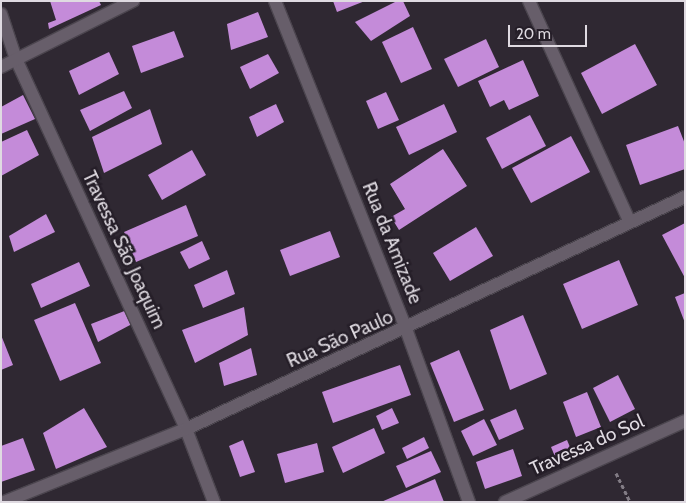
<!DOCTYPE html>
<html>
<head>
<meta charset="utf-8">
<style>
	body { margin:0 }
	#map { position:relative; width:686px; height:503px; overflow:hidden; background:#2f2832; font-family:Cabin,sans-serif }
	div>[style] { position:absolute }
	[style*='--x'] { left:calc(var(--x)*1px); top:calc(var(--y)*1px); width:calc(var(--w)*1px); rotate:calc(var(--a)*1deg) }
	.building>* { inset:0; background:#c48bd9 }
	.path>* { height:3px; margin-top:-1.5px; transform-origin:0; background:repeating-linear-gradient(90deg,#827c85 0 4px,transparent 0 6.5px) }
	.roads { filter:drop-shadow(1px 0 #4b454e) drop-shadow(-1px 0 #4b454e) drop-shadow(0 1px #4b454e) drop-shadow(0 -1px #4b454e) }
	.minor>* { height:12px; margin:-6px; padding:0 6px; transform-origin:6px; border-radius:6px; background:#675e6a }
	span { translate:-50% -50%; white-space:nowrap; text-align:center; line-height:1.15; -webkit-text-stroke:5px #251e28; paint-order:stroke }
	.street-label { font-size:19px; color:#dfdae1 }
	.frame { position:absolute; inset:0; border:2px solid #dfdae1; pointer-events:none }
	.scale { position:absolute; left:508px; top:25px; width:79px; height:22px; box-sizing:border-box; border:2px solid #dfdae1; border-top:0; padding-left:6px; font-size:15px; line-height:18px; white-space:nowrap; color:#dfdae1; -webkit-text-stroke:4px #251e28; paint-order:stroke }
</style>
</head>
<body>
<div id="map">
	<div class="building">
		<i style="clip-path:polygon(50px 1px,99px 1px,101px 5px,49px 29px,48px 23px,56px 20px)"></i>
		<i style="clip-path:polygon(333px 1px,365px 1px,337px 12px)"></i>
		<i style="clip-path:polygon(397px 1px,403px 1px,410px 16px,371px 41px,355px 22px)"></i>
		<i style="clip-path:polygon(258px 12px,268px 37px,231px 50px,227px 24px)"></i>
		<i style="clip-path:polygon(413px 27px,432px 69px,401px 83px,382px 42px)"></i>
		<i style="clip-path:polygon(174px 31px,184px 57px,141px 73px,132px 46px)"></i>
		<i style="clip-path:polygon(486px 39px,499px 67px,458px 87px,444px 59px)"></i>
		<i style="clip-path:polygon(635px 44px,657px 85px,602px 114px,581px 73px)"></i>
		<i style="clip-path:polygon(109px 52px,119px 74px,79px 95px,69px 71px)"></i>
		<i style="clip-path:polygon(268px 54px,279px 73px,250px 89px,240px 67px)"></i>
		<i style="clip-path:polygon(523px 60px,539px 96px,509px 110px,504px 100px,490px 107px,478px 81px)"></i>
		<i style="clip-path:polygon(124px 91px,132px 108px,90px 131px,80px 110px)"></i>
		<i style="clip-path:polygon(386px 92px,399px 120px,378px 129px,366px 101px)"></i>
		<i style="clip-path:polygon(23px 95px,35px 119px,1px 134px,1px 107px)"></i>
		<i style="clip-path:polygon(276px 104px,284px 122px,257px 137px,249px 117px)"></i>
		<i style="clip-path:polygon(444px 104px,457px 132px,409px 155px,396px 127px)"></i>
		<i style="clip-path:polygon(150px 109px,162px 144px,104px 173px,92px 137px)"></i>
		<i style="clip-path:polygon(530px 115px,546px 146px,502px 169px,486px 138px)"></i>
		<i style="clip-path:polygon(678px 126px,685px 144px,685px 169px,640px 185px,626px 145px)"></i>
		<i style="clip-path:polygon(27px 130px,39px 155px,1px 176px,1px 142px)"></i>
		<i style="clip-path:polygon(571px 136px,590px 172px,531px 203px,512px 168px)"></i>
		<i style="clip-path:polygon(443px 149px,467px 186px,399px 230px,391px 217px,405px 209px,390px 184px)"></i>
		<i style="clip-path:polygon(192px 150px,206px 175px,162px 200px,148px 175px)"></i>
		<i style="clip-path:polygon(186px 205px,198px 236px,136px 262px,124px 232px)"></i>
		<i style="clip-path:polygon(46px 214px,55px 232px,14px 252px,9px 236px)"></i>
		<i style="clip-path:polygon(685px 223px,685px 278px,662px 235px)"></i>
		<i style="clip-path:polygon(476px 227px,493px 256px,450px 281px,433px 253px)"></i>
		<i style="clip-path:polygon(330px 231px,340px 257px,290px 276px,280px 250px)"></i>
		<i style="clip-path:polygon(202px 241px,210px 259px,189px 269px,180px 252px)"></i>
		<i style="clip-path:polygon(619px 260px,638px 305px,582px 329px,563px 284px)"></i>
		<i style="clip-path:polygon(79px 262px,90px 286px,41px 308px,31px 284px)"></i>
		<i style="clip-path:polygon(227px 270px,235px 294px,203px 308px,194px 285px)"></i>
		<i style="clip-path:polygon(685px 293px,685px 323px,675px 297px)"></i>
		<i style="clip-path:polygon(75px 303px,101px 363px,60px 381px,34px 320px)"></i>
		<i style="clip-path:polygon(244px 307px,248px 335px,195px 363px,182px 330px)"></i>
		<i style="clip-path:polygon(127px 310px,132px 324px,98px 342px,91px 324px)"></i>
		<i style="clip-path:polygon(523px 315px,547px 374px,510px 390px,490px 330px)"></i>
		<i style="clip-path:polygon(1px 335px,13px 365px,1px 370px)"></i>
		<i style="clip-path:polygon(251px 348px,257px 375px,224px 386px,219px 363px)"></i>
		<i style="clip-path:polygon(459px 350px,484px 410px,454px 422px,430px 363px)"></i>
		<i style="clip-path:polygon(400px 365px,411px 395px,333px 423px,322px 392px)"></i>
		<i style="clip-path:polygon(618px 375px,635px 409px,610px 422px,593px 388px)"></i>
		<i style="clip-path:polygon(587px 392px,601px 427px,576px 437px,563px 402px)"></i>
		<i style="clip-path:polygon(84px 408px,107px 447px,56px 469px,43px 433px)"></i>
		<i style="clip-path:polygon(392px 408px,399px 423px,382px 430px,376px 416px)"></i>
		<i style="clip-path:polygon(516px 409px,524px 429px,499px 440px,490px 420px)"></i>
		<i style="clip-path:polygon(484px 419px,497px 445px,473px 456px,461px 431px)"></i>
		<i style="clip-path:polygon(374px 428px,385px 453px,343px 473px,332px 447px)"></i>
		<i style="clip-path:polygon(424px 437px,429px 448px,407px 459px,402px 448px)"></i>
		<i style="clip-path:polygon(23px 438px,35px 470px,1px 482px,1px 446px)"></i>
		<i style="clip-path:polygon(243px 440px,255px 472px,240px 477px,229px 446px)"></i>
		<i style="clip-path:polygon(567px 440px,572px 452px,556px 459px,551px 447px)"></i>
		<i style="clip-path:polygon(317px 443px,324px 472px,285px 483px,277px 454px)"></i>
		<i style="clip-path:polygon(513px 449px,522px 476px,485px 489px,476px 462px)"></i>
		<i style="clip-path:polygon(431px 451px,441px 472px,406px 488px,396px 466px)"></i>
		<i style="clip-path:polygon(435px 479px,444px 502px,381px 502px)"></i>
	</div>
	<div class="path">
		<i style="--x:616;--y:473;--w:32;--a:64"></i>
	</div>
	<div class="roads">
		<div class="minor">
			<i style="--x:275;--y:1;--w:353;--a:68.2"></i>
			<i style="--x:406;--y:329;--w:184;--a:70"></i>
			<i style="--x:529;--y:1;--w:241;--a:65.5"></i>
			<i style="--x:1;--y:14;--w:47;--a:71.6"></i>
			<i style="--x:16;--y:59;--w:407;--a:65.3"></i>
			<i style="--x:186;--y:429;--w:78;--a:69"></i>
			<i style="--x:1;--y:67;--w:148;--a:-26.6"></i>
			<i style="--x:4;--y:502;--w:196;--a:-21.9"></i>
			<i style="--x:186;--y:429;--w:550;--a:-24.94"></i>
			<i style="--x:505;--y:502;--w:197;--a:-24.2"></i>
		</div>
	</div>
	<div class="street-label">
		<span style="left:392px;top:243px;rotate:68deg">Rua da Amizade</span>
		<span style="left:124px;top:250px;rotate:65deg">Travessa São Joaquim</span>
		<span style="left:340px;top:339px;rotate:-24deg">Rua São Paulo</span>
		<span style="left:587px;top:445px;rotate:-24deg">Travessa do Sol</span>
	</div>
	<div class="frame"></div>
	<div class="scale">20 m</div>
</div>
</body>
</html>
